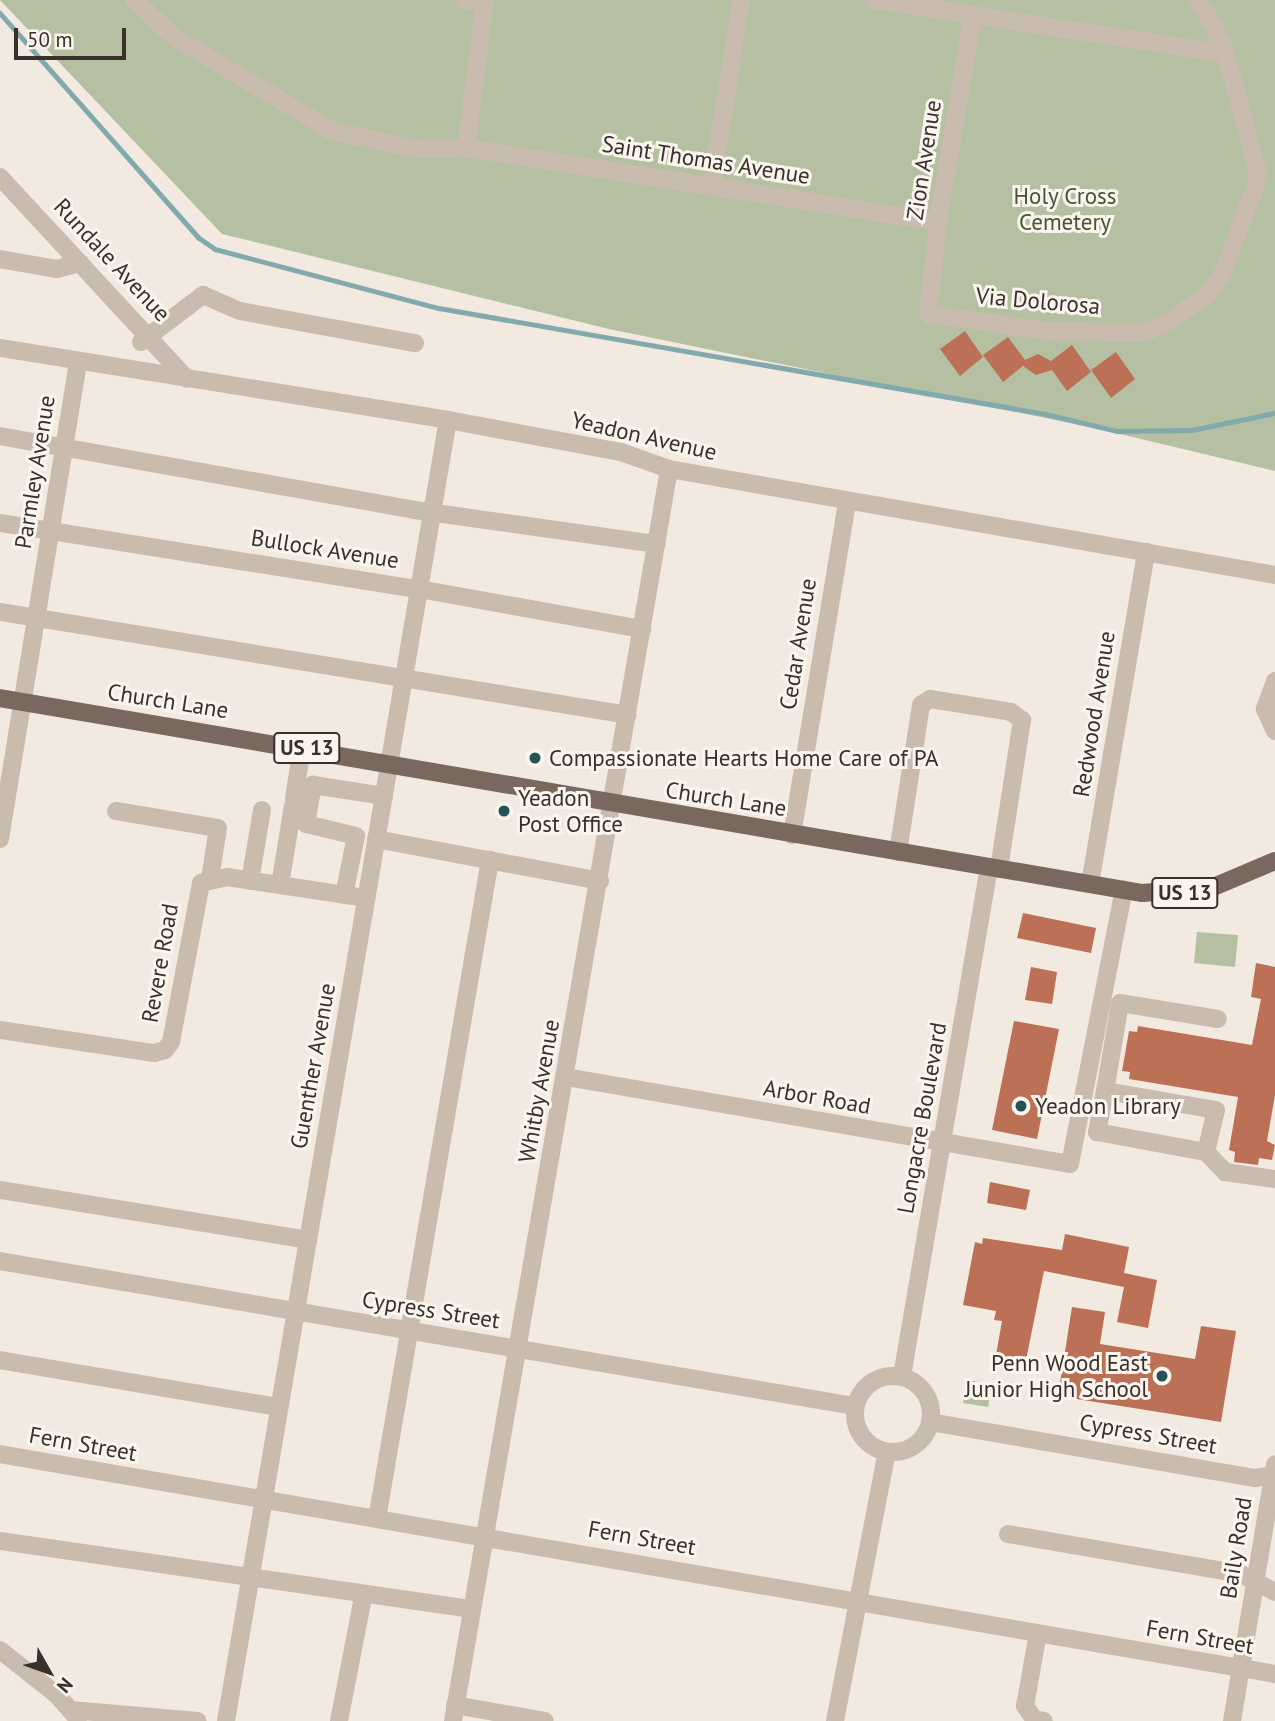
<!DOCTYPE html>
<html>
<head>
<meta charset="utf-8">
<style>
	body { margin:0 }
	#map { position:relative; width:1275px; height:1721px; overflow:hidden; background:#f2eae1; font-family:"PT Sans",sans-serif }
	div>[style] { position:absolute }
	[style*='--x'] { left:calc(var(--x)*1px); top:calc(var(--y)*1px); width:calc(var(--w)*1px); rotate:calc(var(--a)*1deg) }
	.green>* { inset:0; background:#b5c0a2 }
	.round { border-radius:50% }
	.stream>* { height:4.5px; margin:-2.25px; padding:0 2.25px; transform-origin:2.25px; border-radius:2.25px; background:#82aaad }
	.building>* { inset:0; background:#bc7055 }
	.minor>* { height:18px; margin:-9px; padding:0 9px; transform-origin:9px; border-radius:9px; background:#c9bbae }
	.minor>.ring { margin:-9px; padding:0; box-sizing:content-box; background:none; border:18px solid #c9bbae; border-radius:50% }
	.major>* { height:18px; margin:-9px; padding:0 9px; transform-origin:9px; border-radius:9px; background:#79685e }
	.dots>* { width:19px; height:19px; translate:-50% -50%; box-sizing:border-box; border:4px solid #f9f4ee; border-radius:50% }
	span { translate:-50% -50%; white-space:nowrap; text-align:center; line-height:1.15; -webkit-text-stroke:6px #f9f4ee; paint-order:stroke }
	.shield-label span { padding:2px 5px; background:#f9f4ee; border:2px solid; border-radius:5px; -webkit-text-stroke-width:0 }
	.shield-label { font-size:21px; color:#39302c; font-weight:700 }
	.street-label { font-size:23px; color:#39302c }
	.park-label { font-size:23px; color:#475531 }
	.poi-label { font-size:23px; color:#39302c }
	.left { translate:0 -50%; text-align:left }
	.right { translate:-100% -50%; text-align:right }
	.north { position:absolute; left:14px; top:1637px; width:70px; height:70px; -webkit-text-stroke:5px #f9f4ee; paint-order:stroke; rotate:130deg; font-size:19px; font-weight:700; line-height:28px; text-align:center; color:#39302c }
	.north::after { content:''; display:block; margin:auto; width:24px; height:32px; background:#39302c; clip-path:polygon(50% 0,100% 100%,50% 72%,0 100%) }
	.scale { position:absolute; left:14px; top:28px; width:112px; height:32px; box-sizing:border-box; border:4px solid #39302c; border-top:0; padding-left:9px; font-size:21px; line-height:24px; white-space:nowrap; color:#39302c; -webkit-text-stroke:5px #f9f4ee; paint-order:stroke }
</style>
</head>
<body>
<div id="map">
	<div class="green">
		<i style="clip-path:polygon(0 0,1275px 0,1275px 471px,1099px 429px,609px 329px,222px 234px)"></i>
		<i style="clip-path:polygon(1197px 932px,1238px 935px,1235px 967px,1194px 963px)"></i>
		<i style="clip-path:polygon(967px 1380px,992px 1384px,988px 1407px,963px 1403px)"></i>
		<i class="round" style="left:1001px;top:1382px;width:18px;height:18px"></i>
	</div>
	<div class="stream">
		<i style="--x:0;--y:13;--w:299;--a:48.5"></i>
		<i style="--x:198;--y:237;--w:21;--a:35"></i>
		<i style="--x:215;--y:249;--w:232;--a:14.8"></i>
		<i style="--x:439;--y:308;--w:616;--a:9.91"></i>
		<i style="--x:1046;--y:414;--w:73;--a:13.5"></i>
		<i style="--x:1117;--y:431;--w:75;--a:-0.8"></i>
		<i style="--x:1192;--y:430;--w:85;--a:-11.6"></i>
	</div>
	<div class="building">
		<i style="clip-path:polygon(965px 331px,983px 357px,960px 376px,940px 349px)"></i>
		<i style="clip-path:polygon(1008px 337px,1025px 360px,1038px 354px,1051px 361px,1072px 345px,1091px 372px,1067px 391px,1052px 370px,1036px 375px,1023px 366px,1003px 382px,983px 355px)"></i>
		<i style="clip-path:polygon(1116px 352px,1135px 379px,1111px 398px,1091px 370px)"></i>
		<i style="clip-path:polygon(1023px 913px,1096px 928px,1091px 953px,1017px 938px)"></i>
		<i style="clip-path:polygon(1256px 963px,1275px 967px,1275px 1095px,1267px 1141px,1275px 1145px,1272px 1160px,1259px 1158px,1258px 1165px,1234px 1162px,1235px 1152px,1229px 1150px,1238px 1097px,1129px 1079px,1130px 1072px,1122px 1071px,1129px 1031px,1137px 1032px,1138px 1026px,1252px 1045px,1261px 999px,1251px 997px)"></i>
		<i style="clip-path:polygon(1031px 967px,1057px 972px,1052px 1004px,1025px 1000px)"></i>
		<i style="clip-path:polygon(1014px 1021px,1059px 1029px,1037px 1139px,992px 1130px)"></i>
		<i style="clip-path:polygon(990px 1182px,1030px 1190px,1026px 1210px,987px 1203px)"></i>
		<i style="clip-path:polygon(1065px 1234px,1129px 1247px,1124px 1273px,1157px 1280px,1148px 1328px,1117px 1322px,1124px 1287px,1044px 1271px,1026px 1360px,996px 1355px,1002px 1321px,994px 1320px,996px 1311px,963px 1305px,975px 1242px,982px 1244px,983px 1238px,1062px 1250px)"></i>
		<i style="clip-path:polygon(1072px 1307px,1105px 1312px,1100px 1344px,1195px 1359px,1201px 1326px,1236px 1331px,1221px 1422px,1058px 1396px)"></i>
	</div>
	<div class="minor">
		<i style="--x:134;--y:0;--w:54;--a:42.8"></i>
		<i style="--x:174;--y:37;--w:184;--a:30.7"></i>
		<i style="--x:332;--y:131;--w:86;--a:12.1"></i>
		<i style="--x:416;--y:149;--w:50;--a:-1.1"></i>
		<i style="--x:466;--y:148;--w:478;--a:8.9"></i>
		<i style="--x:464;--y:0;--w:21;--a:5"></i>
		<i style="--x:875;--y:0;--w:355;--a:8.7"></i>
		<i style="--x:973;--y:14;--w:211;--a:99.6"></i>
		<i style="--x:938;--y:222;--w:93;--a:96.2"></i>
		<i style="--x:928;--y:314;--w:121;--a:8.1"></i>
		<i style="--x:1048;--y:331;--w:95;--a:1.2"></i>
		<i style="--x:1143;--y:333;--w:32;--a:-24"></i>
		<i style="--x:1172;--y:320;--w:47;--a:-36.4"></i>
		<i style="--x:1210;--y:292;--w:21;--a:-55"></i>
		<i style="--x:1222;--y:275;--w:106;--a:-69.5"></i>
		<i style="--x:1259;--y:176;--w:134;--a:-105.2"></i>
		<i style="--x:1224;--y:47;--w:53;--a:-118"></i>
		<i style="--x:466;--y:148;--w:149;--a:-82.7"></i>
		<i style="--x:0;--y:177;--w:275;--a:47.2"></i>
		<i style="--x:712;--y:184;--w:186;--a:-81"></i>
		<i style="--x:0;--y:259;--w:58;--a:10"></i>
		<i style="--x:57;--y:269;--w:24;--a:-15"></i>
		<i style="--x:141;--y:342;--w:78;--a:-37.2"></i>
		<i style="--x:203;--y:295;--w:40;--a:23.4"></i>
		<i style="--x:240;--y:311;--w:178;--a:10.4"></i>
		<i style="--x:0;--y:348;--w:454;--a:9.1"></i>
		<i style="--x:448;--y:420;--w:176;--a:10.5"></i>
		<i style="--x:621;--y:452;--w:51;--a:19.5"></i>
		<i style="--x:669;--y:469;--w:615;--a:9.92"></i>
		<i style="--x:0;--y:436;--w:421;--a:10.1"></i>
		<i style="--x:414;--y:510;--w:245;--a:8"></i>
		<i style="--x:0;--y:523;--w:424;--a:9"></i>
		<i style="--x:419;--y:589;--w:227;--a:10.2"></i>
		<i style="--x:0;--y:612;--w:636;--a:9.31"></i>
		<i style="--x:1275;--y:681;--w:30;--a:110"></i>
		<i style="--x:1265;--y:709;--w:24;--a:66"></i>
		<i style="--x:294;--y:798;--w:51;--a:-80.9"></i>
		<i style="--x:116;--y:811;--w:103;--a:9.5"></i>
		<i style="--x:218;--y:828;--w:52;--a:98.9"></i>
		<i style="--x:792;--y:835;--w:337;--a:-80.6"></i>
		<i style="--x:0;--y:839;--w:483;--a:-80.7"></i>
		<i style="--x:376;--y:839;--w:228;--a:10.6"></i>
		<i style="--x:898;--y:852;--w:149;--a:-81.1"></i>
		<i style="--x:921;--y:705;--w:11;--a:-34"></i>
		<i style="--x:930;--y:699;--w:82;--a:9.1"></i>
		<i style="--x:1011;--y:712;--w:14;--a:36"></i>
		<i style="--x:1022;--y:720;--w:151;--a:98.8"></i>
		<i style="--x:250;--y:881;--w:72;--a:-80.4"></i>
		<i style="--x:1090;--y:884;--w:337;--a:-80.4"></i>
		<i style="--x:280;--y:885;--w:80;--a:-80.7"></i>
		<i style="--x:344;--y:895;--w:60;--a:-78.5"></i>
		<i style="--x:356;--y:836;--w:51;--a:-166.5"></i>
		<i style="--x:306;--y:824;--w:40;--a:-80"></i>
		<i style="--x:313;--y:785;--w:72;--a:8.8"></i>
		<i style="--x:0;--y:1030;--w:156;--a:8.5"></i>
		<i style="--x:154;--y:1053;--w:11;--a:-15"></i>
		<i style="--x:165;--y:1050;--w:10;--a:-53"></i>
		<i style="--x:171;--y:1042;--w:162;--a:-79.3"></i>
		<i style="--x:201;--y:883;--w:27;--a:-13"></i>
		<i style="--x:227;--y:877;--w:141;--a:8.6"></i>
		<i style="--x:566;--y:1077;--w:511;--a:9.79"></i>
		<i style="--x:1070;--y:1164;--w:280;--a:-78.9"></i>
		<i style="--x:1105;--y:1091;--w:89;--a:-80.3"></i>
		<i style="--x:1120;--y:1003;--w:99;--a:9.3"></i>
		<i style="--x:1206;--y:1152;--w:43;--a:-76.6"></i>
		<i style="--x:1216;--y:1110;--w:113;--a:-170.3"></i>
		<i style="--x:1105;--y:1091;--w:42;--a:101"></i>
		<i style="--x:1097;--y:1132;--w:111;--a:10.4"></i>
		<i style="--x:1206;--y:1152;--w:28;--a:46"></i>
		<i style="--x:1225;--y:1172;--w:50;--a:8"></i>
		<i style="--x:0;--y:1190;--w:312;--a:9.2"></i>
		<i style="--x:0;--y:1261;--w:867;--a:9.63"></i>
		<i style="--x:0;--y:1360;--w:283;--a:9.6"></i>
		<i class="ring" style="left:855px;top:1376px;width:58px;height:58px"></i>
		<i style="--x:902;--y:1376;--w:516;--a:-80.3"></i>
		<i style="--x:930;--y:1422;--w:330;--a:9.8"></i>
		<i style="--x:1255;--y:1478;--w:20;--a:-9"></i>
		<i style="--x:0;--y:1454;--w:1294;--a:9.79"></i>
		<i style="--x:377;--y:1519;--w:669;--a:-80.27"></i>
		<i style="--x:1008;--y:1534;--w:236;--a:9.7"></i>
		<i style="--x:1241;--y:1574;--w:38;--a:28"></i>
		<i style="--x:0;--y:1541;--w:477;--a:8.2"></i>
		<i style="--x:1038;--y:1633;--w:74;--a:100.1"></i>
		<i style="--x:1025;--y:1706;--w:16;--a:55"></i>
		<i style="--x:1034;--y:1719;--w:10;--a:11"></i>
		<i style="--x:0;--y:1650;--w:73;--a:38.3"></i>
		<i style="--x:57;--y:1695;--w:32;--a:49"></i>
		<i style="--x:455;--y:1705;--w:91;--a:10.1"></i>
		<i style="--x:71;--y:1710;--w:127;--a:5"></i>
		<i style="--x:226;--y:1721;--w:1320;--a:-80.32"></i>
		<i style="--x:339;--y:1721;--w:126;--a:-79"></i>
		<i style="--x:453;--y:1721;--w:1270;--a:-80.21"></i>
		<i style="--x:835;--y:1721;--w:274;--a:-79.1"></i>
		<i style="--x:1232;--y:1721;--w:260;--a:-80.5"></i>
	</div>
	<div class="major">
		<i style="--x:0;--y:698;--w:1159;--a:9.69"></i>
		<i style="--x:1142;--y:893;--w:69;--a:-4.1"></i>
		<i style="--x:1211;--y:888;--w:69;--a:-22.9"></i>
	</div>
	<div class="dots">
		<i style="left:535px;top:758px;background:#245357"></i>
		<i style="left:504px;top:811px;background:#245357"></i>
		<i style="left:1021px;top:1106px;background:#245357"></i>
		<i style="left:1162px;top:1376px;background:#245357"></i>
	</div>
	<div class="shield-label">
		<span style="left:307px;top:748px">US 13</span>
		<span style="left:1185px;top:893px">US 13</span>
	</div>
	<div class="street-label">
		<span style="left:706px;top:160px;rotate:9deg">Saint Thomas Avenue</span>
		<span style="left:924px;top:160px;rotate:-81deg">Zion Avenue</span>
		<span style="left:112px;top:260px;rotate:47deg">Rundale Avenue</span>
		<span style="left:1038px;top:301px;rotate:5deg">Via Dolorosa</span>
		<span style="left:644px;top:436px;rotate:13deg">Yeadon Avenue</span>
		<span style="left:35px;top:472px;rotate:-81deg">Parmley Avenue</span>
		<span style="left:325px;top:549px;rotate:9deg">Bullock Avenue</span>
		<span style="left:798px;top:644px;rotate:-81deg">Cedar Avenue</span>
		<span style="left:168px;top:701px;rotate:9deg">Church Lane</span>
		<span style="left:1094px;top:714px;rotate:-81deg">Redwood Avenue</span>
		<span style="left:726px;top:799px;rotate:9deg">Church Lane</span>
		<span style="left:160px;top:963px;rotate:-80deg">Revere Road</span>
		<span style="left:313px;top:1066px;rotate:-80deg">Guenther Avenue</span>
		<span style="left:539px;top:1091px;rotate:-80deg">Whitby Avenue</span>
		<span style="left:817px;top:1097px;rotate:10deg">Arbor Road</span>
		<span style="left:922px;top:1118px;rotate:-80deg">Longacre Boulevard</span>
		<span style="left:431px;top:1310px;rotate:9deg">Cypress Street</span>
		<span style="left:1148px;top:1434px;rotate:10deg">Cypress Street</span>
		<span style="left:83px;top:1444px;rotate:10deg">Fern Street</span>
		<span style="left:642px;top:1538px;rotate:10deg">Fern Street</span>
		<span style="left:1236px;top:1548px;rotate:-81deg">Baily Road</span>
		<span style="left:1200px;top:1637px;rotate:10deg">Fern Street</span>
	</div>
	<div class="park-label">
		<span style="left:1065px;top:209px">Holy Cross<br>Cemetery</span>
	</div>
	<div class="poi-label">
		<span class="left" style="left:549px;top:758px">Compassionate Hearts Home Care of PA</span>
		<span class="left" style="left:518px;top:811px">Yeadon<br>Post Office</span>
		<span class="left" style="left:1035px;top:1106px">Yeadon Library</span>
		<span class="right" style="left:1148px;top:1376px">Penn Wood East<br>Junior High School</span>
	</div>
	<div class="north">N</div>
	<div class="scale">50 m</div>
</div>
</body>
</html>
